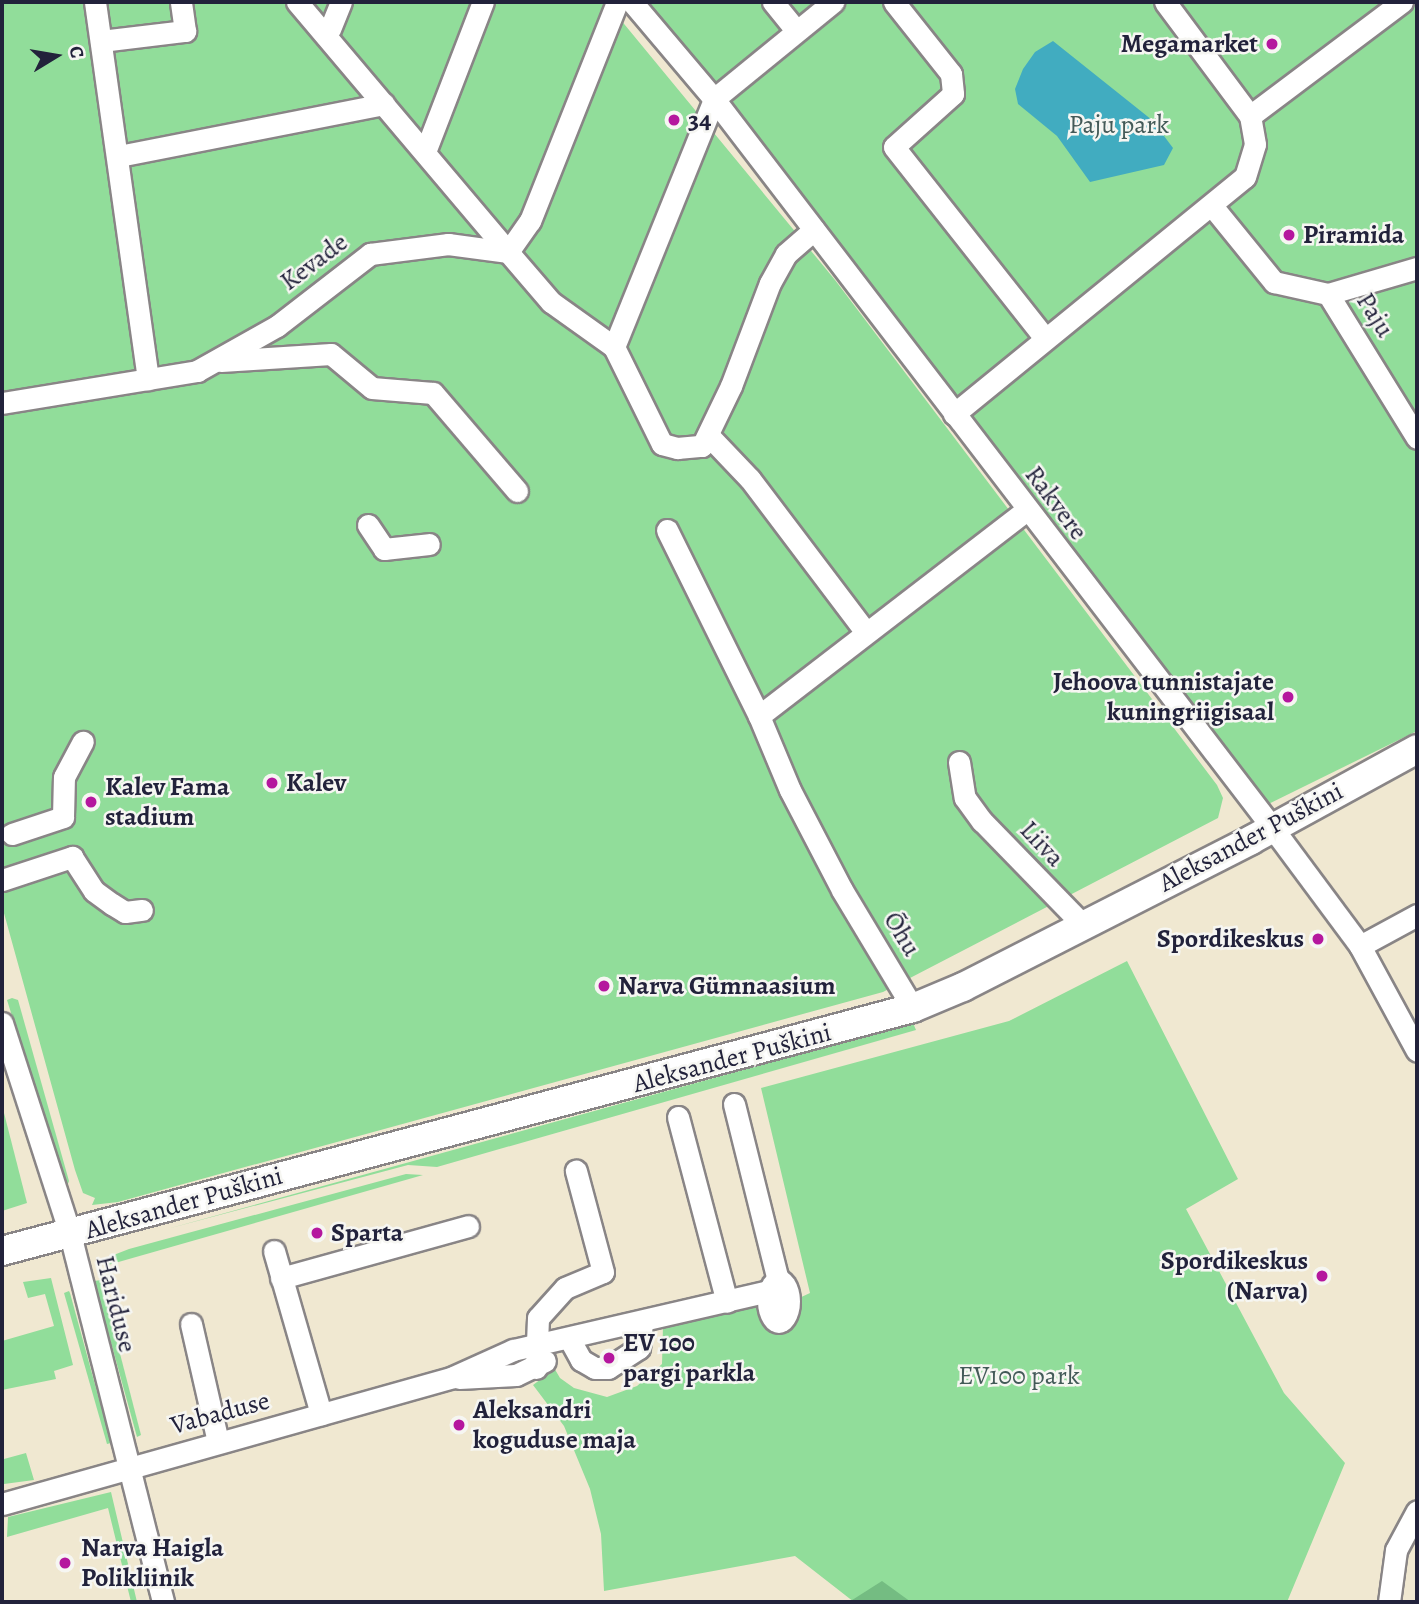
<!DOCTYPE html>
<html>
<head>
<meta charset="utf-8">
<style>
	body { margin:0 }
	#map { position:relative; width:1419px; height:1604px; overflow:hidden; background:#f0e8d1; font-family:Alegreya,serif }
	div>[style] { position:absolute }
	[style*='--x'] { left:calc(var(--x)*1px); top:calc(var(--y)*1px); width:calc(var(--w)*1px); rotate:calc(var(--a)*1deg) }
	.green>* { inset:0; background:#91dd9a }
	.forest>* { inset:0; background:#74bc82 }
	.water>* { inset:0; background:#41acc0 }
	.roads { filter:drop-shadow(2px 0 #898586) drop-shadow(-2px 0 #898586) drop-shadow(0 2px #898586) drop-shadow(0 -2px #898586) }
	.minor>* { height:21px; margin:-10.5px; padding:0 10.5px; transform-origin:10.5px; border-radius:10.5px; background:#fff }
	.minor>.ring { margin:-10.5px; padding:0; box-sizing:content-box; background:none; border:21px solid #fff; border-radius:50% }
	.major>* { height:28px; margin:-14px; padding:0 14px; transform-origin:14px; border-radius:14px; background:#fff }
	.dots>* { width:19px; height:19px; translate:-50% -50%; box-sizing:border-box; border:4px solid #f6f6f2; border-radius:50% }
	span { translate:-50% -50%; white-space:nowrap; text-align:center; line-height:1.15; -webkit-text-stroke:5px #f6f6f2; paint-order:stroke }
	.poi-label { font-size:26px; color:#22223b; font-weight:700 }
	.right { translate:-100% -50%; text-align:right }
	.left { translate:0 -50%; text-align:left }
	.park-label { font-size:26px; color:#435a58 }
	.street-label { font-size:26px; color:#22223b }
	.frame { position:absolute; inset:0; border:4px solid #22223b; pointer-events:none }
	.north { position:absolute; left:21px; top:21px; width:70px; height:70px; -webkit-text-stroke:5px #f6f6f2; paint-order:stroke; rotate:79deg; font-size:19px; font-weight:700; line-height:28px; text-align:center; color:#22223b }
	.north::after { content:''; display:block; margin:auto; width:24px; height:32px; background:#22223b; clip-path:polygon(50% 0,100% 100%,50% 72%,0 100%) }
</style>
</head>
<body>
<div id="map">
	<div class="green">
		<i style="clip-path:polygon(2px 2px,606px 2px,835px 280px,1217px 785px,1223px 798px,1218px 818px,883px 992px,118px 1202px,92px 1205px,95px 1198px,83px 1193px,75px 1170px,2px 906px)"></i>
		<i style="clip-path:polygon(636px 2px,1417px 2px,1417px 731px,1256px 810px)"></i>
		<i style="clip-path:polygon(1127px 961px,1238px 1179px,1186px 1209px,1284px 1393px,1345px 1463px,1287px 1602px,854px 1602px,795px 1556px,604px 1591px,601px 1534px,590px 1489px,564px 1426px,533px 1385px,545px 1376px,550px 1361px,560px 1378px,574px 1388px,607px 1397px,637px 1386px,662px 1364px,663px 1326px,759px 1301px,782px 1306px,810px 1293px,761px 1088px,1009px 1021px)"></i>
		<i style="clip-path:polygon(12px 998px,18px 1000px,69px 1181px,66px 1189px,7px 1000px)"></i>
		<i style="clip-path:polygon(913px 1023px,916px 1030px,437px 1167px,408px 1165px,167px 1229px)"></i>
		<i style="clip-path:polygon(3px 1109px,27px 1203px,2px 1211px,2px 1110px)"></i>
		<i style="clip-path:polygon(406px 1174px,423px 1175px,108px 1265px,106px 1258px,129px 1249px)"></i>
		<i style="clip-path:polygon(51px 1278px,73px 1365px,54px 1371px,56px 1379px,2px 1390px,2px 1341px,54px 1326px,45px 1294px,28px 1298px,23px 1282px)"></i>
		<i style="clip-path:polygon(101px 1280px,141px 1435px,137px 1437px,94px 1281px)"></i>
		<i style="clip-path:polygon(69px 1291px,70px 1293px,111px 1443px,107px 1444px,64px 1293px)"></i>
		<i style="clip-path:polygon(2px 1452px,4px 1459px,26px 1453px,34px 1480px,4px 1484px)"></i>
		<i style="clip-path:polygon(111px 1492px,137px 1602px,131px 1602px,108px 1508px,7px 1537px,8px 1517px)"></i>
	</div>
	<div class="forest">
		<i style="clip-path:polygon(882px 1581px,911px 1602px,849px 1602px)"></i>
	</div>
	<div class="water">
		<i style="clip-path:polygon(1053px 41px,1152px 120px,1173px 148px,1164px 165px,1090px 182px,1057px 136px,1018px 104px,1015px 89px,1023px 69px,1035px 52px)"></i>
	</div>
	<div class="roads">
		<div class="minor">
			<i style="--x:95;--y:2;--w:381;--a:82"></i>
			<i style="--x:297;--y:2;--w:327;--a:49.8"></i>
			<i style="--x:508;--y:252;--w:38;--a:-55"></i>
			<i style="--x:530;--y:221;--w:236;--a:-68.3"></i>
			<i style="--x:632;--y:2;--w:127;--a:49.8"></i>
			<i style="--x:714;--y:99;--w:916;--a:52.54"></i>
			<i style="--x:1271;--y:826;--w:149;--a:53.4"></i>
			<i style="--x:1360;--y:946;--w:119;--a:61.5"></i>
			<i style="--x:773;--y:2;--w:36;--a:51"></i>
			<i style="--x:894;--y:2;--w:92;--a:51.6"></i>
			<i style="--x:951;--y:74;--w:20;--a:84"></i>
			<i style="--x:953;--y:94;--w:79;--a:138.1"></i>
			<i style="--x:894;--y:147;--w:242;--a:51.7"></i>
			<i style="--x:330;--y:29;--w:29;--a:-68"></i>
			<i style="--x:101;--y:41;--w:85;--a:-6.8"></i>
			<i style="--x:185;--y:31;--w:29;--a:-98"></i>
			<i style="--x:1250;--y:116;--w:190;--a:-36.9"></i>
			<i style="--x:425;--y:152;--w:161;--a:-68.9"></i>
			<i style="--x:119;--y:156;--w:270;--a:-11.1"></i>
			<i style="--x:1213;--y:207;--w:97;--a:50.9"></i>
			<i style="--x:1274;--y:282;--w:55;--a:12.5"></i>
			<i style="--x:1328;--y:294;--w:93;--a:-16.3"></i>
			<i style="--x:1328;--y:294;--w:169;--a:58.3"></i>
			<i style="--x:614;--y:347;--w:267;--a:-68"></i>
			<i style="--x:714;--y:99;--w:154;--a:-39.2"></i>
			<i style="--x:221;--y:361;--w:110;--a:-3.6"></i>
			<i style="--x:331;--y:354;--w:53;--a:39.7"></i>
			<i style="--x:372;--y:388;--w:61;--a:4.7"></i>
			<i style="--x:433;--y:393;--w:129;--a:49.4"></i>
			<i style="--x:2;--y:403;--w:198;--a:-9.3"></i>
			<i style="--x:197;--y:371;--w:92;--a:-29.4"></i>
			<i style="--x:277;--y:326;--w:118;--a:-37.7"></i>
			<i style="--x:370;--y:254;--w:79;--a:-7.3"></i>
			<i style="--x:448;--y:244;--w:61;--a:7.6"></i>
			<i style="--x:508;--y:252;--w:66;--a:49.3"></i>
			<i style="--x:551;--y:302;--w:77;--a:35.5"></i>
			<i style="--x:614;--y:347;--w:108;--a:63.7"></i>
			<i style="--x:662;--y:444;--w:16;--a:15"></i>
			<i style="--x:677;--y:448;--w:25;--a:-5"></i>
			<i style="--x:702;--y:446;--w:67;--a:-64.2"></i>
			<i style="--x:731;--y:386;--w:110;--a:-69.3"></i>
			<i style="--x:770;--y:283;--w:33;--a:-61"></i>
			<i style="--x:786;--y:254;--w:37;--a:-41"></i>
			<i style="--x:954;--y:414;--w:375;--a:-39.2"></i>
			<i style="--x:1245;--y:177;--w:34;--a:-73"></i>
			<i style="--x:1255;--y:144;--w:28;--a:-100"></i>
			<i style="--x:1250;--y:116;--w:142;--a:-126.7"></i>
			<i style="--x:709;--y:436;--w:59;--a:46.4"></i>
			<i style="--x:750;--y:479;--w:191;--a:52.9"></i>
			<i style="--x:368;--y:525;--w:29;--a:56"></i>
			<i style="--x:384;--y:549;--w:45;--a:-6.3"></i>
			<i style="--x:667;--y:530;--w:208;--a:63.7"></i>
			<i style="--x:759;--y:716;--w:80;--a:67.3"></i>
			<i style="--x:790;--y:790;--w:113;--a:62.5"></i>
			<i style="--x:842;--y:890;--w:138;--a:59"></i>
			<i style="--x:759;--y:716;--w:336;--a:-37.6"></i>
			<i style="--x:959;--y:762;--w:36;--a:81"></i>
			<i style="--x:965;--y:798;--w:29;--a:54"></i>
			<i style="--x:982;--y:821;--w:145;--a:45.8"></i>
			<i style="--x:12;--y:834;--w:54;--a:-18.4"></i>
			<i style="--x:63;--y:817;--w:40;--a:-88.6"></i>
			<i style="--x:64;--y:777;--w:40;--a:-62"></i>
			<i style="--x:2;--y:880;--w:74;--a:-18.2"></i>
			<i style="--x:72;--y:857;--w:40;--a:57.1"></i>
			<i style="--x:94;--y:891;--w:22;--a:36"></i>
			<i style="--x:112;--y:904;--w:15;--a:32"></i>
			<i style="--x:125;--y:912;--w:17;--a:-7"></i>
			<i style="--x:1360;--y:946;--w:65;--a:-28.5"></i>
			<i style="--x:2;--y:1023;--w:222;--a:72.1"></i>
			<i style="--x:70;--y:1234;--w:380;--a:75.8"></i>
			<i style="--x:734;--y:1104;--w:181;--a:76"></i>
			<i style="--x:678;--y:1117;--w:191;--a:75.2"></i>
			<i style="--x:274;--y:1251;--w:170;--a:73.9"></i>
			<i style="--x:281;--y:1278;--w:194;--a:-15.5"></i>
			<i class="ring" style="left:768px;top:1280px;width:-1px;height:-1px"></i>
			<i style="--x:191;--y:1324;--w:121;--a:77.1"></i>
			<i style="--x:570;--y:1340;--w:23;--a:61"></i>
			<i style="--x:581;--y:1360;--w:16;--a:30"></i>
			<i style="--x:595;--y:1368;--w:13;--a:0"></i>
			<i style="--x:608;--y:1368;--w:37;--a:-33"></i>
			<i style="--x:639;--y:1348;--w:25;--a:-83"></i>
			<i style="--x:536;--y:1368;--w:50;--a:-87.7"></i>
			<i style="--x:538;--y:1318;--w:40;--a:-48"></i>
			<i style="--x:565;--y:1288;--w:41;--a:-22.8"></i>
			<i style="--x:603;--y:1272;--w:105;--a:-105"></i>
			<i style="--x:459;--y:1378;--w:57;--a:-3"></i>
			<i style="--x:516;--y:1375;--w:32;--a:-26"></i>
			<i style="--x:2;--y:1504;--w:469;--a:-15.7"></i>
			<i style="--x:453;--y:1377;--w:66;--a:-24.2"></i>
			<i style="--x:513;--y:1350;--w:263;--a:-13"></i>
			<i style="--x:1389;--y:1602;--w:52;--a:-82.3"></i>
			<i style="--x:1396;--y:1550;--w:44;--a:-61.7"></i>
		</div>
		<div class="major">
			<i style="--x:2;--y:1251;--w:943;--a:-14.94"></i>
			<i style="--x:913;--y:1008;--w:54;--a:-22.8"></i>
			<i style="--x:963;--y:987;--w:323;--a:-27"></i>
			<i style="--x:1251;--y:840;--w:189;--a:-28.7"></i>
		</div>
	</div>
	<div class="dots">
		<i style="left:1272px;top:44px;background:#b5179e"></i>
		<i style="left:674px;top:120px;background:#b5179e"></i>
		<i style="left:1289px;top:235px;background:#b5179e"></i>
		<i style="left:1288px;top:697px;background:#b5179e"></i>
		<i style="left:272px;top:783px;background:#b5179e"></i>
		<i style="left:91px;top:802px;background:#b5179e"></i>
		<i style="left:1318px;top:939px;background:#b5179e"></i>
		<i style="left:604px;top:986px;background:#b5179e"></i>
		<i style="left:317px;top:1233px;background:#b5179e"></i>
		<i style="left:1322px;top:1276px;background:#b5179e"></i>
		<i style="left:609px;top:1358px;background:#b5179e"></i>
		<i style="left:459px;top:1425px;background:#b5179e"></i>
		<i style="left:65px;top:1563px;background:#b5179e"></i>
	</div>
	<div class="poi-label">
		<span class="right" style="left:1258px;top:44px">Megamarket</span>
		<span class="left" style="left:688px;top:120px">34</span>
		<span class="left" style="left:1303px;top:235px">Piramida</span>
		<span class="right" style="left:1274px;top:697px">Jehoova tunnistajate<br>kuningriigisaal</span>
		<span class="left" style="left:286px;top:783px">Kalev</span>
		<span class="left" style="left:105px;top:802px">Kalev Fama<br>stadium</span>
		<span class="right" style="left:1304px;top:939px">Spordikeskus</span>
		<span class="left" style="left:618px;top:986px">Narva Gümnaasium</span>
		<span class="left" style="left:331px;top:1233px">Sparta</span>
		<span class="right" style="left:1308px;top:1276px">Spordikeskus<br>(Narva)</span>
		<span class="left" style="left:623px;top:1358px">EV 100<br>pargi parkla</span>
		<span class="left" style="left:473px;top:1425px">Aleksandri<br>koguduse maja</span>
		<span class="left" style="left:81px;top:1563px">Narva Haigla<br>Polikliinik</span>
	</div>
	<div class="park-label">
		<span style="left:1119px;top:125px">Paju park</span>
		<span style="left:1019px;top:1376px">EV100 park</span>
	</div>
	<div class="street-label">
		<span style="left:314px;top:262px;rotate:-37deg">Kevade</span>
		<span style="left:1375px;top:315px;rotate:58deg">Paju</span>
		<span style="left:1056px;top:503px;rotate:53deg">Rakvere</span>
		<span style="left:1251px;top:837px;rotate:-28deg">Aleksander Puškini</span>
		<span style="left:1042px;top:844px;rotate:47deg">Liiva</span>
		<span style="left:902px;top:934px;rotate:59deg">Õhu</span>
		<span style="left:732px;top:1058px;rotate:-15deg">Aleksander Puškini</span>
		<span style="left:184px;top:1203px;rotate:-16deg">Aleksander Puškini</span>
		<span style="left:116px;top:1304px;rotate:76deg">Hariduse</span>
		<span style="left:220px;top:1413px;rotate:-15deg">Vabaduse</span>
	</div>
	<div class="frame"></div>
	<div class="north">С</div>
</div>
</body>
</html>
